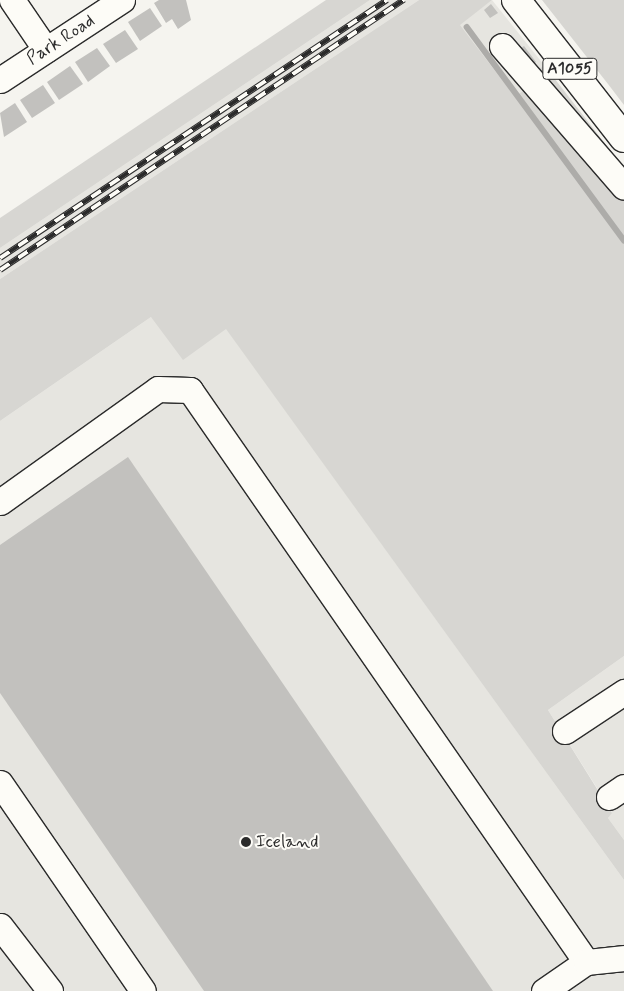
<!DOCTYPE html>
<html>
<head>
<meta charset="utf-8">
<style>
	body { margin:0 }
	#map { position:relative; width:624px; height:991px; overflow:hidden; background:#f5f4ef; font-family:Mynerve,sans-serif }
	div>[style] { position:absolute }
	[style*='--x'] { left:calc(var(--x)*1px); top:calc(var(--y)*1px); width:calc(var(--w)*1px); rotate:calc(var(--a)*1deg) }
	.built>* { inset:0; background:#e6e5e0 }
	.green>* { inset:0; background:#d7d6d2 }
	.stream>* { height:5.5px; margin:-2.75px; padding:0 2.75px; transform-origin:2.75px; border-radius:2.75px; background:#adaca9 }
	.building>* { inset:0; background:#c2c1be }
	.roads { filter:drop-shadow(1px 0 #2b2b2b) drop-shadow(-1px 0 #2b2b2b) drop-shadow(0 1px #2b2b2b) drop-shadow(0 -1px #2b2b2b) }
	.minor>* { height:25px; margin:-12.5px; padding:0 12.5px; transform-origin:12.5px; border-radius:12.5px; background:#fdfcf7 }
	.major>* { height:28px; margin:-14px; padding:0 14px; transform-origin:14px; border-radius:14px; background:#fdfcf7 }
	.rail>* { height:5.5px; margin-top:-2.75px; transform-origin:0; background:repeating-linear-gradient(90deg,#fdfcf7 0 11px,#2b2b2b 0 22px); box-sizing:border-box; border-block:1px solid #2b2b2b }
	.dots>* { width:14px; height:14px; translate:-50% -50%; box-sizing:border-box; border:2px solid #fdfcf7; border-radius:50% }
	span { translate:-50% -50%; white-space:nowrap; text-align:center; line-height:1.15; -webkit-text-stroke:4px #fdfcf7; paint-order:stroke }
	.shield-label span { padding:1px 4px; background:#fdfcf7; border:1px solid; border-radius:4px; -webkit-text-stroke-width:0 }
	.shield-label { font-size:16px; color:#2b2b2b; font-weight:700 }
	.street-label { font-size:18px; color:#2b2b2b }
	.poi-label { font-size:18px; color:#2b2b2b }
	.left { translate:0 -50%; text-align:left }
</style>
</head>
<body>
<div id="map">
	<div class="built">
		<i style="clip-path:polygon(370px 0,419px 0,0 279px,0 248px)"></i>
		<i style="clip-path:polygon(492px 0,544px 65px,533px 74px,537px 80px,515px 98px,459px 24px)"></i>
		<i style="clip-path:polygon(151px 317px,226px 328px,624px 880px,624px 991px,0 991px,0 421px)"></i>
		<i style="clip-path:polygon(624px 656px,624px 840px,608px 818px,612px 812px,548px 710px)"></i>
	</div>
	<div class="green">
		<i style="clip-path:polygon(326px 0,370px 0,0 248px,0 218px)"></i>
		<i style="clip-path:polygon(419px 0,492px 0,460px 25px,515px 97px,528px 87px,624px 193px,624px 656px,548px 710px,612px 813px,608px 818px,624px 840px,624px 880px,226px 329px,183px 360px,151px 317px,0 421px,0 279px)"></i>
		<i style="clip-path:polygon(542px 0,624px 0,624px 105px,608px 84px)"></i>
		<i style="clip-path:polygon(544px 65px,624px 168px,533px 74px)"></i>
	</div>
	<div class="stream">
		<i style="--x:467;--y:27;--w:265;--a:53.6"></i>
	</div>
	<div class="building">
		<i style="clip-path:polygon(159px 0,186px 0,191px 20px,178px 29px,172px 19px,166px 23px,154px 3px)"></i>
		<i style="clip-path:polygon(491px 4px,498px 13px,490px 18px,484px 10px)"></i>
		<i style="clip-path:polygon(150px 8px,162px 26px,140px 41px,128px 22px)"></i>
		<i style="clip-path:polygon(125px 30px,138px 49px,116px 63px,103px 44px)"></i>
		<i style="clip-path:polygon(524px 46px,536px 62px,528px 69px,515px 52px)"></i>
		<i style="clip-path:polygon(97px 48px,110px 66px,88px 82px,75px 62px)"></i>
		<i style="clip-path:polygon(70px 66px,83px 84px,59px 100px,47px 82px)"></i>
		<i style="clip-path:polygon(43px 85px,55px 103px,32px 118px,20px 100px)"></i>
		<i style="clip-path:polygon(15px 103px,27px 122px,4px 137px,0 113px)"></i>
		<i style="clip-path:polygon(128px 457px,493px 991px,204px 991px,0 693px,0 545px)"></i>
	</div>
	<div class="roads">
		<div class="minor">
			<i style="--x:12;--y:0;--w:60;--a:55.8"></i>
			<i style="--x:502;--y:46;--w:186;--a:49.1"></i>
			<i style="--x:0;--y:80;--w:146;--a:-33.3"></i>
			<i style="--x:0;--y:502;--w:194;--a:-35.6"></i>
			<i style="--x:158;--y:389;--w:32;--a:2"></i>
			<i style="--x:190;--y:390;--w:696;--a:55.3"></i>
			<i style="--x:565;--y:731;--w:71;--a:-33.5"></i>
			<i style="--x:0;--y:783;--w:252;--a:55.5"></i>
			<i style="--x:609;--y:797;--w:18;--a:-34"></i>
			<i style="--x:0;--y:926;--w:82;--a:52.4"></i>
			<i style="--x:544;--y:991;--w:51;--a:-34.6"></i>
			<i style="--x:586;--y:962;--w:38;--a:-6"></i>
		</div>
		<div class="major">
			<i style="--x:516;--y:0;--w:175;--a:52"></i>
		</div>
	</div>
	<div class="rail">
		<i style="--x:0;--y:258;--w:465;--a:-33.7"></i>
		<i style="--x:0;--y:270;--w:486;--a:-33.8"></i>
	</div>
	<div class="dots">
		<i style="left:246px;top:842px;background:#2b2b2b"></i>
	</div>
	<div class="shield-label">
		<span style="left:570px;top:69px">A1055</span>
	</div>
	<div class="street-label">
		<span style="left:61px;top:40px;rotate:-33deg">Park Road</span>
	</div>
	<div class="poi-label">
		<span class="left" style="left:256px;top:842px">Iceland</span>
	</div>
</div>
</body>
</html>
